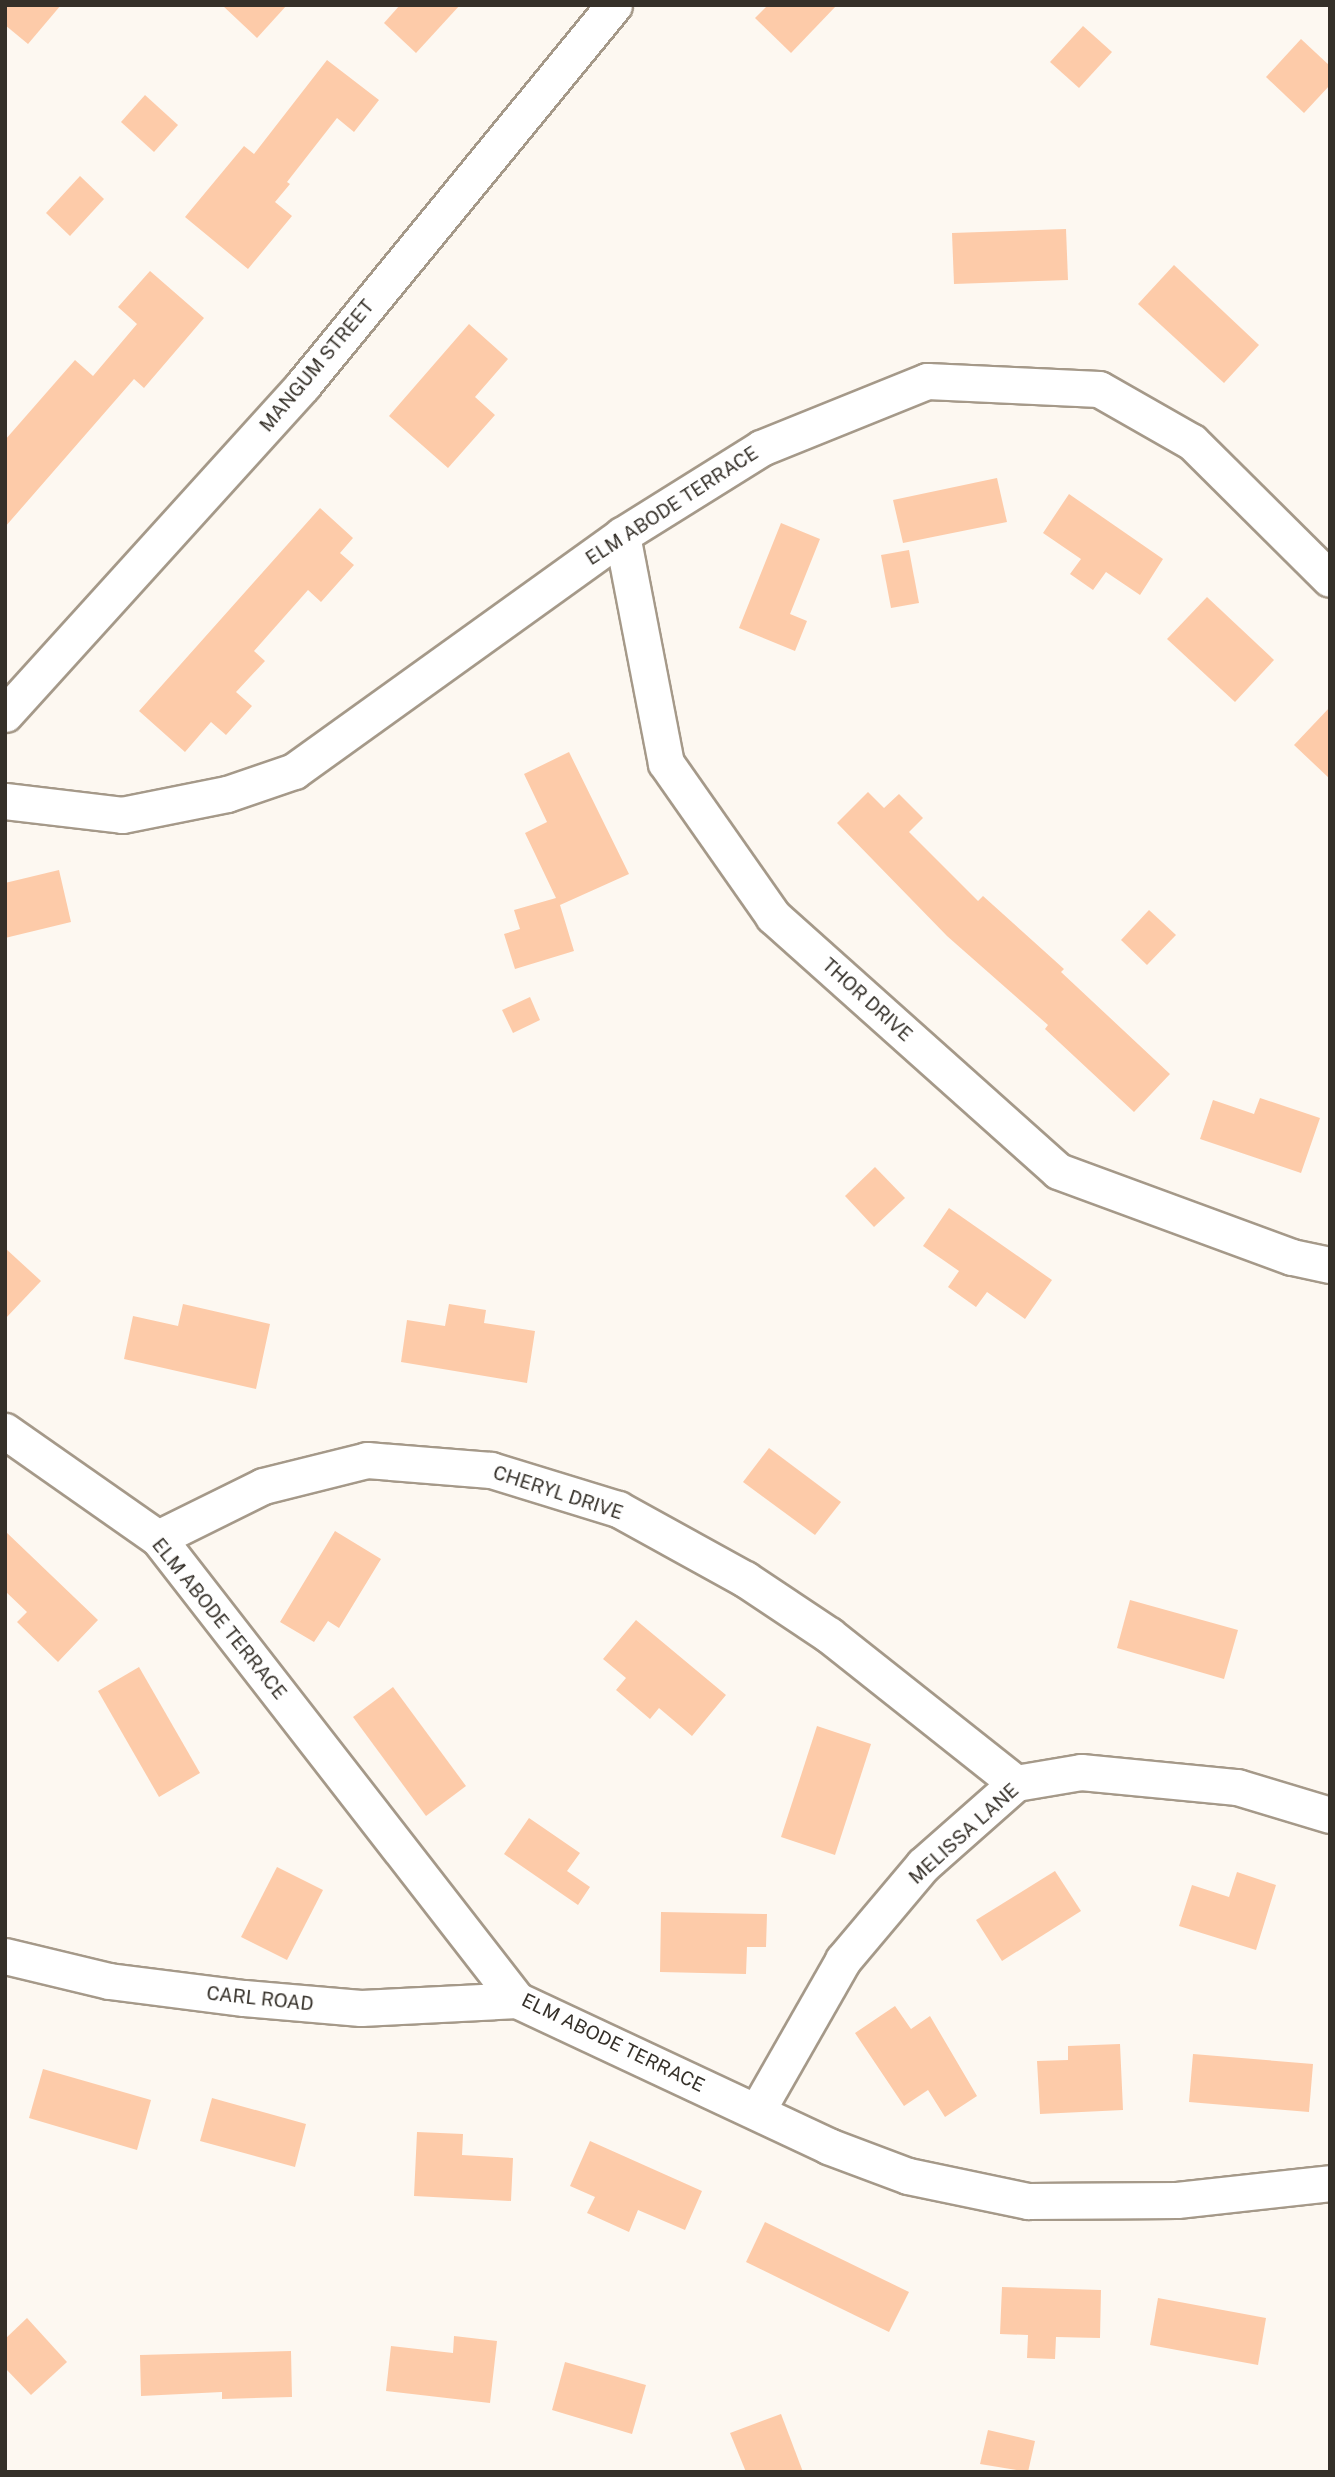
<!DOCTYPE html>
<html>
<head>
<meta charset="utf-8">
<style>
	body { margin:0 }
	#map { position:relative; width:1335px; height:2477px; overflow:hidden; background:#fdf8f1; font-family:"Public Sans",sans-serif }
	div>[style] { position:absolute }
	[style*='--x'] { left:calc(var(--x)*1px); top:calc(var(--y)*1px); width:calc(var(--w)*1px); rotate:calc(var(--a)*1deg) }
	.building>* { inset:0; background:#fdcba9 }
	.roads { filter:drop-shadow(2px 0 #a59989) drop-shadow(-2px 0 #a59989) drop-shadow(0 2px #a59989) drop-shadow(0 -2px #a59989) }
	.street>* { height:35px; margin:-17.5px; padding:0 17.5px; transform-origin:17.5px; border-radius:17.5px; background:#fff }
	span { translate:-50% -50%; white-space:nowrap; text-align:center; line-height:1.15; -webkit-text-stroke:5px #fff; paint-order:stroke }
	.street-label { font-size:19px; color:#353029 }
	.frame { position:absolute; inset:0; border:7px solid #353029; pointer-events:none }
</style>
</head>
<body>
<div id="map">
	<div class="building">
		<i style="clip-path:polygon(5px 5px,61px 5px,28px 44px,5px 25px)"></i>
		<i style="clip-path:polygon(222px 5px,287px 5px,257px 38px)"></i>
		<i style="clip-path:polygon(400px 5px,460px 5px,416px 53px,384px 23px)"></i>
		<i style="clip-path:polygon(768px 5px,837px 5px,791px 53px,755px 18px)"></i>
		<i style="clip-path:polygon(1083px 26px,1112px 52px,1079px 88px,1050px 62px)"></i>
		<i style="clip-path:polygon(1301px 39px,1330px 66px,1330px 85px,1304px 113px,1266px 77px)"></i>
		<i style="clip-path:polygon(327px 60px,379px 100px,354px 132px,337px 118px,287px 182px,290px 184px,275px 202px,292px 216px,248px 269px,185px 217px,244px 146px,254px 154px)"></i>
		<i style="clip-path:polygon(145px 95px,178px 125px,154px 152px,121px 122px)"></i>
		<i style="clip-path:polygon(80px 176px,104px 199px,70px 236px,46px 213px)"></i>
		<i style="clip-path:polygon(1066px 229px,1068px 280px,954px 284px,952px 233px)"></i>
		<i style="clip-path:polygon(1174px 265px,1259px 345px,1224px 383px,1138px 304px)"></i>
		<i style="clip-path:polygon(150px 271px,204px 318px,144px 388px,134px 379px,5px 527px,5px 440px,75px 360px,93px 376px,137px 324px,118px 307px)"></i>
		<i style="clip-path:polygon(469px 324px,508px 359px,475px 397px,495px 415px,448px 468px,389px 416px)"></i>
		<i style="clip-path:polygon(997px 478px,1007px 522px,903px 543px,893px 500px)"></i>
		<i style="clip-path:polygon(1069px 494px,1163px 559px,1140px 595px,1106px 572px,1093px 590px,1070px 574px,1081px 559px,1043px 533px)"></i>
		<i style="clip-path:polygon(320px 508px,353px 538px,340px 553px,354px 565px,321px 602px,308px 590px,254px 651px,265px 661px,236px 692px,252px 706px,226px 735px,211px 722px,185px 752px,139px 711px)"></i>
		<i style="clip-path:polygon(781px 523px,820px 539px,790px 614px,807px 621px,795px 651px,739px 628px)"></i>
		<i style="clip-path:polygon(909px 550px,919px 603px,891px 608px,881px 555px)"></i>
		<i style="clip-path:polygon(1207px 597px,1274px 660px,1235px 702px,1167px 639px)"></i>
		<i style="clip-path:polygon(1330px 707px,1330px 779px,1294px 745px)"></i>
		<i style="clip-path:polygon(569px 752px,629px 874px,560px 905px,574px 951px,515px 969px,504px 934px,520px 929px,514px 910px,556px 898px,525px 833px,547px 822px,524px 774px)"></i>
		<i style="clip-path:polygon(868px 792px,884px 808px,899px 794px,923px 818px,909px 832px,978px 901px,983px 896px,1064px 969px,1061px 972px,1170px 1074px,1134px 1112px,1045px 1029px,1048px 1025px,947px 936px,837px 823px)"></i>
		<i style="clip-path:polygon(59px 870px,71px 922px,5px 938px,5px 883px)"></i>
		<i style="clip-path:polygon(1149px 910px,1176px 935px,1147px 965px,1121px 940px)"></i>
		<i style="clip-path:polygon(530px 997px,540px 1020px,513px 1033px,502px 1010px)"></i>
		<i style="clip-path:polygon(1260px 1098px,1320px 1118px,1301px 1173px,1200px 1139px,1213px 1100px,1254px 1114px)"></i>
		<i style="clip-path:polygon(875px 1167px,905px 1198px,874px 1227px,845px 1196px)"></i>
		<i style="clip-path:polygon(949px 1208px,1052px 1280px,1025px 1319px,987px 1292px,976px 1307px,948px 1287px,959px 1271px,923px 1246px)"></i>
		<i style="clip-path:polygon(5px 1248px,41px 1281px,5px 1319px)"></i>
		<i style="clip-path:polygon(183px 1304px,270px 1324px,256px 1389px,124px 1359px,133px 1316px,178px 1326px)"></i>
		<i style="clip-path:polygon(449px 1304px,486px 1310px,484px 1323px,535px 1331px,527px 1383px,401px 1362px,407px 1320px,445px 1326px)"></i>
		<i style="clip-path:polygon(769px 1448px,841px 1502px,815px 1535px,743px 1482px)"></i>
		<i style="clip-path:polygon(5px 1531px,98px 1620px,58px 1662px,17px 1622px,27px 1612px,5px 1591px)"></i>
		<i style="clip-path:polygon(335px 1531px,381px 1559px,339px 1628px,328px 1621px,314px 1642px,280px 1622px)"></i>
		<i style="clip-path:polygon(1130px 1600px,1238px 1630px,1224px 1679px,1117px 1648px)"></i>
		<i style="clip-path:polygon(636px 1620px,726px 1695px,692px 1736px,659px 1708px,650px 1719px,616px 1690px,626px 1678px,603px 1659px)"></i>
		<i style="clip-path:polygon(139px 1667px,200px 1773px,159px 1797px,98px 1691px)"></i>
		<i style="clip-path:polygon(393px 1687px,466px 1786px,426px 1816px,353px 1717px)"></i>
		<i style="clip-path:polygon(817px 1726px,871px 1744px,835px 1855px,781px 1837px)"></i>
		<i style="clip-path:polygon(529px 1818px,580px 1853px,567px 1871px,590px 1887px,578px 1905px,504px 1854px)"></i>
		<i style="clip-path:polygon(277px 1867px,323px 1890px,287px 1960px,241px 1937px)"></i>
		<i style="clip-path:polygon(1055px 1871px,1081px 1911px,1002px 1961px,976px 1920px)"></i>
		<i style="clip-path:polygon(1237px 1872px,1276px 1885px,1256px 1950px,1179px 1926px,1192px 1885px,1229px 1897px)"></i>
		<i style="clip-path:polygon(661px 1912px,767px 1914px,766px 1947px,747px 1947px,746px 1974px,660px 1972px)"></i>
		<i style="clip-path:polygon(895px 2006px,911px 2029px,930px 2016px,977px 2096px,945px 2117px,928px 2090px,904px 2106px,855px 2033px)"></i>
		<i style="clip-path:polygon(1120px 2044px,1123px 2110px,1040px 2114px,1037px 2061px,1068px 2060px,1068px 2046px)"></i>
		<i style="clip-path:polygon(1193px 2054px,1313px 2064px,1309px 2112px,1189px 2102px)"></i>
		<i style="clip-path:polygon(43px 2069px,151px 2100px,137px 2150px,29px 2118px)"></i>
		<i style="clip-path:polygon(212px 2098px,306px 2124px,295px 2167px,200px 2141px)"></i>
		<i style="clip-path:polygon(417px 2132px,463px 2134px,462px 2155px,513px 2158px,511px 2201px,414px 2196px)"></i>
		<i style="clip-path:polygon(590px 2141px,702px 2191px,685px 2230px,638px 2210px,629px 2232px,587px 2213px,595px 2197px,570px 2186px)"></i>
		<i style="clip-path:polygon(765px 2222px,909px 2292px,889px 2332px,746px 2262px)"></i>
		<i style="clip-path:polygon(1002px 2287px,1101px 2290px,1100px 2338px,1056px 2337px,1055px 2359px,1027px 2358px,1028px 2335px,1000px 2334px)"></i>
		<i style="clip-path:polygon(1158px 2298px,1266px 2318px,1258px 2365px,1150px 2345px)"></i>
		<i style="clip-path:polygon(27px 2318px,67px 2362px,31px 2395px,5px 2368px,5px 2339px)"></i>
		<i style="clip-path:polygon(454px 2336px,497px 2341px,490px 2403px,386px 2391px,391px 2346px,453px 2353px)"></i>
		<i style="clip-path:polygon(291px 2351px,292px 2397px,222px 2399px,222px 2392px,141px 2396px,140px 2355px)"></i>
		<i style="clip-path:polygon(565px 2362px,646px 2385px,632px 2434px,552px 2410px)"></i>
		<i style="clip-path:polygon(781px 2414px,803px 2472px,746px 2472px,730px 2433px)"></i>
		<i style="clip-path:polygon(988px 2430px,1035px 2441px,1028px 2472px,980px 2464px)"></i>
	</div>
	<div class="roads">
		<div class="street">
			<i style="--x:622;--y:535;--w:232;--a:79.1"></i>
			<i style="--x:666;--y:763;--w:187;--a:55"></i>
			<i style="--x:773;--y:916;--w:382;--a:41.8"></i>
			<i style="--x:1058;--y:1171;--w:249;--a:20.2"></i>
			<i style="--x:1292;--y:1257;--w:39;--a:12"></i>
			<i style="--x:5;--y:714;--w:444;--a:-47.8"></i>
			<i style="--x:303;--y:385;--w:491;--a:-50.7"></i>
			<i style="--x:5;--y:801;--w:118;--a:6.8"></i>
			<i style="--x:122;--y:815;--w:107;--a:-11.3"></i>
			<i style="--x:227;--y:794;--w:71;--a:-18.9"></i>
			<i style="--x:294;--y:771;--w:404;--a:-35.7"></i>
			<i style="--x:622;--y:535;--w:164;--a:-32"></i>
			<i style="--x:761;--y:448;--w:179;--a:-22"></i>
			<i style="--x:927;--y:381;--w:172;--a:2.7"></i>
			<i style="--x:1099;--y:389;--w:107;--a:29.7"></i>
			<i style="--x:1192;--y:442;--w:194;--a:44.8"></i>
			<i style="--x:5;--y:1431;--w:187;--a:35"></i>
			<i style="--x:158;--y:1538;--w:585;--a:52.15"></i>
			<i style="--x:517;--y:2000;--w:344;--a:25.1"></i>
			<i style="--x:828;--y:2146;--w:85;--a:20.6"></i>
			<i style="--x:908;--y:2176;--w:123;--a:11.8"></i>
			<i style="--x:1028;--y:2201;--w:149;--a:-0.4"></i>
			<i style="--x:1177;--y:2200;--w:154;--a:-6.3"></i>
			<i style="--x:158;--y:1538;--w:117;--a:-26.3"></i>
			<i style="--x:263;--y:1486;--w:107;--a:-14"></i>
			<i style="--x:367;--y:1460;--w:124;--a:4.6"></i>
			<i style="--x:491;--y:1470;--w:133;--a:17.1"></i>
			<i style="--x:618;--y:1509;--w:145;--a:28.9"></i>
			<i style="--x:745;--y:1579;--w:101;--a:33.7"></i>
			<i style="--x:829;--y:1635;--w:238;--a:38.4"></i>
			<i style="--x:5;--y:1956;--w:107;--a:13.5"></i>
			<i style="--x:109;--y:1981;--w:136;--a:7.2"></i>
			<i style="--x:244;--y:1998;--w:117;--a:4.9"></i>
			<i style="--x:361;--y:2008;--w:156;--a:-2.9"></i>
			<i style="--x:757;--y:2111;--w:174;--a:-60.3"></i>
			<i style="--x:843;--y:1960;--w:124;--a:-49.9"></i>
			<i style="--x:923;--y:1865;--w:124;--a:-41.4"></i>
			<i style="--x:1016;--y:1783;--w:66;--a:-9.6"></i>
			<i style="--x:1081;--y:1772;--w:157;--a:5.5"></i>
			<i style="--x:1237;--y:1787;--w:97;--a:16.8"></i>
		</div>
	</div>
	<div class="street-label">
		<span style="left:317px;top:366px;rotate:-50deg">MANGUM STREET</span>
		<span style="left:672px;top:506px;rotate:-33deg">ELM ABODE TERRACE</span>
		<span style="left:867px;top:1000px;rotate:42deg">THOR DRIVE</span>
		<span style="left:558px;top:1493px;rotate:18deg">CHERYL DRIVE</span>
		<span style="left:219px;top:1619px;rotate:51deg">ELM ABODE TERRACE</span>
		<span style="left:964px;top:1834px;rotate:-42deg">MELISSA LANE</span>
		<span style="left:260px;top:1999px;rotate:6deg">CARL ROAD</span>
		<span style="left:613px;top:2043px;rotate:26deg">ELM ABODE TERRACE</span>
	</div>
	<div class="frame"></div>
</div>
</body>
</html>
